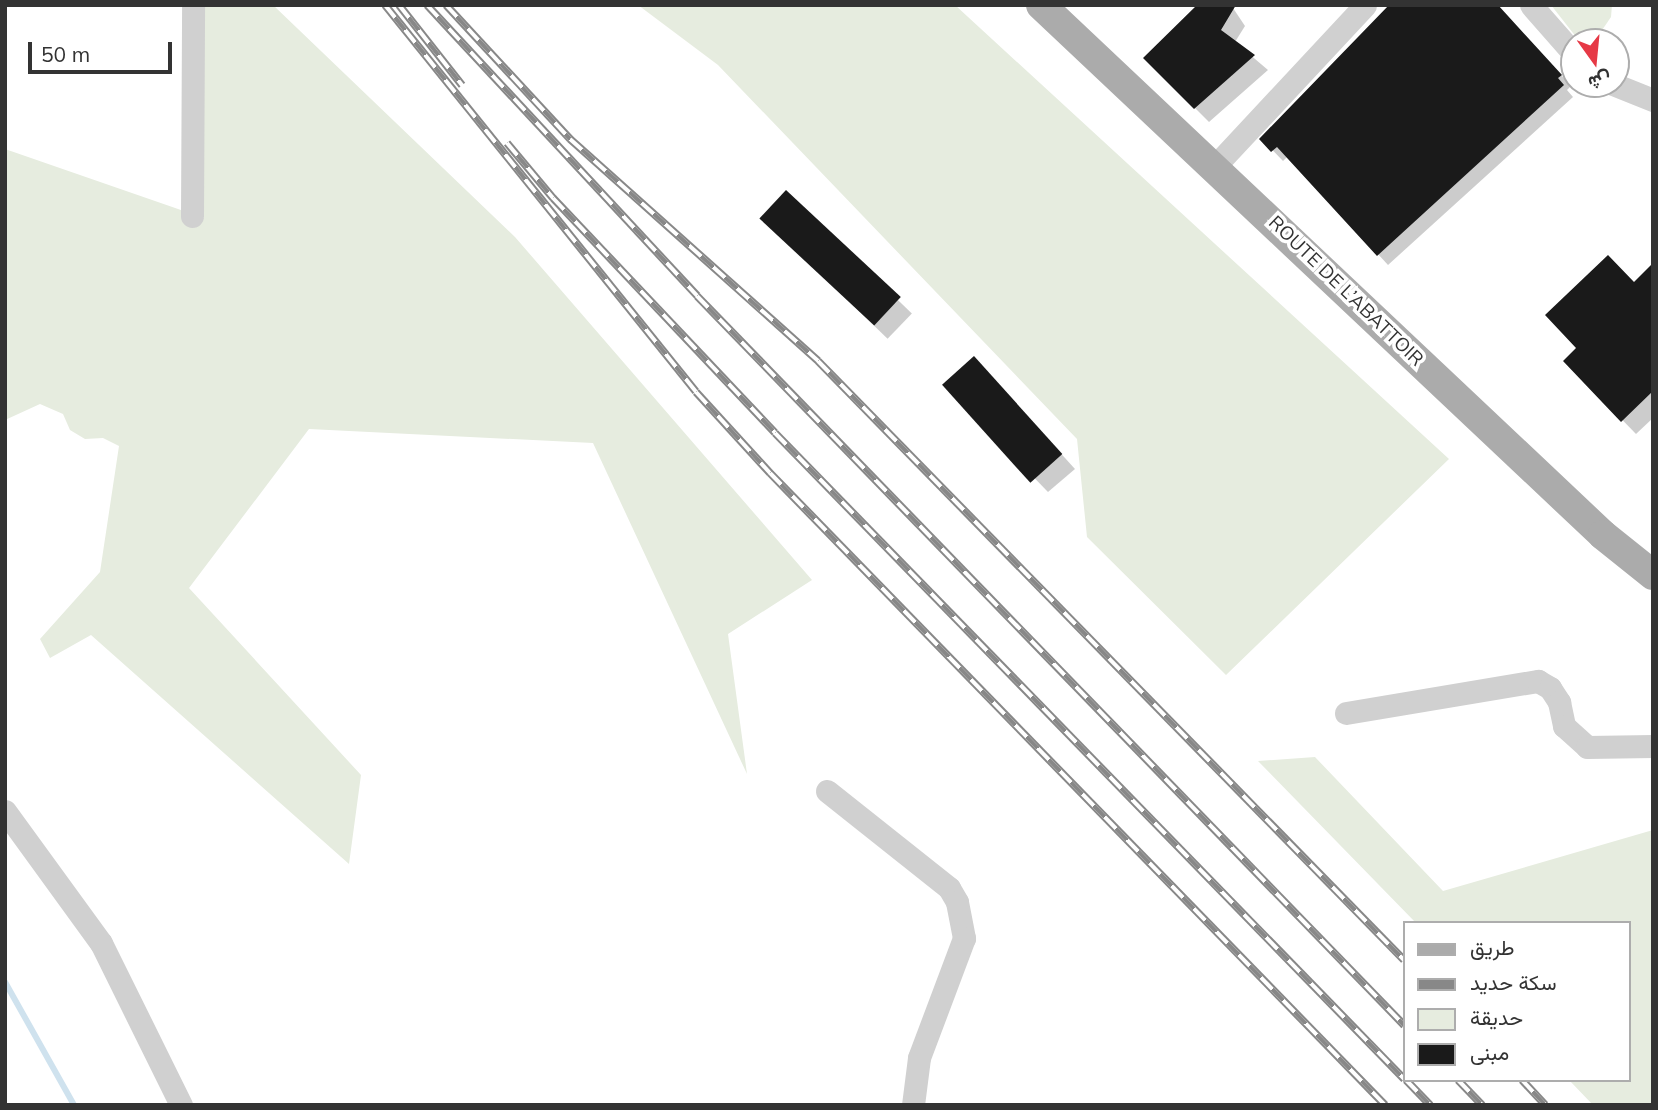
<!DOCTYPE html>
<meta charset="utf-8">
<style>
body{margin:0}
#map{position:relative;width:1658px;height:1110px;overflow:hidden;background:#fff;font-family:Mulish,Vazirmatn,sans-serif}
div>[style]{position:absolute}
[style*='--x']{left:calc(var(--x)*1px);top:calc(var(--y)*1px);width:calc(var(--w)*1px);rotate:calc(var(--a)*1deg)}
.green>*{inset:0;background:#e6ecdf}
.shadow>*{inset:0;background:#0003;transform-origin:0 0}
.stream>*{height:6px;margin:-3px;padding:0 3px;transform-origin:3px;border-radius:3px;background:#cfe2ee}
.building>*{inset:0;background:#1a1a1a;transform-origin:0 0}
.minor>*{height:23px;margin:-11.5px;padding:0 11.5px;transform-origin:11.5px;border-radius:11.5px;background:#d0d0d0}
.major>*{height:30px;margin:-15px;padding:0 15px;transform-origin:15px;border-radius:15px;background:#ababab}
.rail>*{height:8px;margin-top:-4px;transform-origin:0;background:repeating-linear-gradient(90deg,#fff 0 16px,#888 0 32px);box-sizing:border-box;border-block:2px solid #888}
span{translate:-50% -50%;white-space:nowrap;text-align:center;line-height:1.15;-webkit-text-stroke:7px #fff;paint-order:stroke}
.street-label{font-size:19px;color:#333}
.frame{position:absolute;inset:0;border:7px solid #333;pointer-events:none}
.legend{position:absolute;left:1403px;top:921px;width:228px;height:161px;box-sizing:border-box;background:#fff;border:2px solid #adadad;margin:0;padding:9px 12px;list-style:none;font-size:21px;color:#333}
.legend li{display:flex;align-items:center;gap:14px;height:35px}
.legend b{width:35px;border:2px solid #adadad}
.north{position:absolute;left:1560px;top:28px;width:70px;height:70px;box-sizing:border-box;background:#fff;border:2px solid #adadad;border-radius:50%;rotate:165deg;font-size:19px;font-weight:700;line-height:28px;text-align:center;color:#333}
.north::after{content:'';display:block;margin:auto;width:24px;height:32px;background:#e63946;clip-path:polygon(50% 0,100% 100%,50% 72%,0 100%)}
.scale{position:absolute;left:28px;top:42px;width:144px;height:32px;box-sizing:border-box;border:4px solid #333;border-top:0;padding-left:9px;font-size:21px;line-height:24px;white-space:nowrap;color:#333;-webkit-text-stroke:5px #fff;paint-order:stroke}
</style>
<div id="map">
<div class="green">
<i style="clip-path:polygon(201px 5px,273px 5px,515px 237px,812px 580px,728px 634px,747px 774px,593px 443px,309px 429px,189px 588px,361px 775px,349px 864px,91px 635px,50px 658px,40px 639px,100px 572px,119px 446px,103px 438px,85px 439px,70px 430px,63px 414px,40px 404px,5px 420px,5px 149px,204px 218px)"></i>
<i style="clip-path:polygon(638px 5px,955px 5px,1449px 459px,1226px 675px,1087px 537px,1077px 439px,718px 65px)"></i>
<i style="clip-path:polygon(1551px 5px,1612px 5px,1611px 17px,1594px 42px,1580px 42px)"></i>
<i style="clip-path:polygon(1315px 757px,1443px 891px,1653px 830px,1653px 1105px,1593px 1105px,1569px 1080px,1628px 1080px,1628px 923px,1416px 923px,1258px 761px)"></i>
</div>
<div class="shadow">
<i style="clip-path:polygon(1231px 5px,1245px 26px,1235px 42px,1268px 70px,1209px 122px,1145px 58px)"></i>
<i style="clip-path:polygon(1392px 5px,1497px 5px,1571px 86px,1567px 90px,1573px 97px,1388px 265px,1288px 156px,1283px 161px,1262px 139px)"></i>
<i style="left:786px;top:192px;width:175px;height:35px;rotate:44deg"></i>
<i style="clip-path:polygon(1653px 266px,1653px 418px,1636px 434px,1565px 361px)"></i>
<i style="clip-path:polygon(987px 372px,1075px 469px,1048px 492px,946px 387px)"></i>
</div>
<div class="stream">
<i style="--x:5;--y:982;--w:141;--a:60.7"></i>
</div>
<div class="building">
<i style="clip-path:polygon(1197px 5px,1236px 5px,1221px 30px,1255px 55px,1194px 109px,1143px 58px)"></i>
<i style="clip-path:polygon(1389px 5px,1498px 5px,1562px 75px,1558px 78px,1564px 85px,1377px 256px,1277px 147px,1271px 152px,1259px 139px)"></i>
<i style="left:786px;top:190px;width:157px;height:39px;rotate:43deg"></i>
<i style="clip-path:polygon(1608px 255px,1634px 282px,1653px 263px,1653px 391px,1621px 422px,1563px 361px,1576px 348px,1545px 315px)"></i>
<i style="left:974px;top:356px;width:132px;height:43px;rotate:48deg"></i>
</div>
<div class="minor">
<i style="--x:1531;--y:5;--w:65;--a:48.7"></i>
<i style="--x:1613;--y:84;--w:43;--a:21.8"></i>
<i style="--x:1215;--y:166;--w:220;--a:-47"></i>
<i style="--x:192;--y:216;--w:211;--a:-89.7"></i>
<i style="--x:1346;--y:713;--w:195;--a:-9.5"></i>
<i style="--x:1538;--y:681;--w:14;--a:30"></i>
<i style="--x:1550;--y:688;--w:17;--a:57"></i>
<i style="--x:1559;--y:702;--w:25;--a:78"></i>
<i style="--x:1564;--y:726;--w:31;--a:42"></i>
<i style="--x:1587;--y:747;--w:66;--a:-0.9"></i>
<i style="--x:827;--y:791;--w:156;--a:38.5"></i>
<i style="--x:949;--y:888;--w:16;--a:60"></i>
<i style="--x:957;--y:902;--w:37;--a:79"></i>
<i style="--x:964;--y:938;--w:128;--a:110.6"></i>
<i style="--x:919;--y:1058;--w:47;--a:97.3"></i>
<i style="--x:5;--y:811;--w:163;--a:54"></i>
<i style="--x:101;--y:943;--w:181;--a:63.7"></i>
</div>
<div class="major">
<i style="--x:1041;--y:5;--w:772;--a:43.32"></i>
<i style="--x:1603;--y:535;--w:64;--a:38.7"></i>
</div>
<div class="rail">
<i style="--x:385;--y:5;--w:496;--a:51.2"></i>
<i style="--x:696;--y:392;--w:110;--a:47.6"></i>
<i style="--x:770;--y:473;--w:882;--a:45.78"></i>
<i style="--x:399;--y:5;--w:102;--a:51.8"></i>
<i style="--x:427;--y:5;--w:397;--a:47.1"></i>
<i style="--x:697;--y:296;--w:1016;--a:45.88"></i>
<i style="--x:446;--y:5;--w:183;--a:47.2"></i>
<i style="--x:570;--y:139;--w:333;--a:41.8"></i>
<i style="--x:818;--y:361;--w:838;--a:45.63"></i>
<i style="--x:507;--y:143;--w:72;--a:50.1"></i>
<i style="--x:553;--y:198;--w:323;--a:46.6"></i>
<i style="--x:775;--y:433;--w:902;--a:45.76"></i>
<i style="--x:1406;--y:1080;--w:35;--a:46"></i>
<i style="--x:1458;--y:1080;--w:35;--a:46"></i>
<i style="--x:1522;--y:1080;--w:34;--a:47"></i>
</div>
<div class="street-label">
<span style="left:1346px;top:291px;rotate:44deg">ROUTE DE L’ABATTOIR</span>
</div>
<div class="frame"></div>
<ul class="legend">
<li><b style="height:9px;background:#ababab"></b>طريق</li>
<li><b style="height:9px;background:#888"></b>سكة حديد</li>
<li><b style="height:19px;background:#e6ecdf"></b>حديقة</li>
<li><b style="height:19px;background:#1a1a1a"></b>مبنى</li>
</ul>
<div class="north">ش</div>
<div class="scale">50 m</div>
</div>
